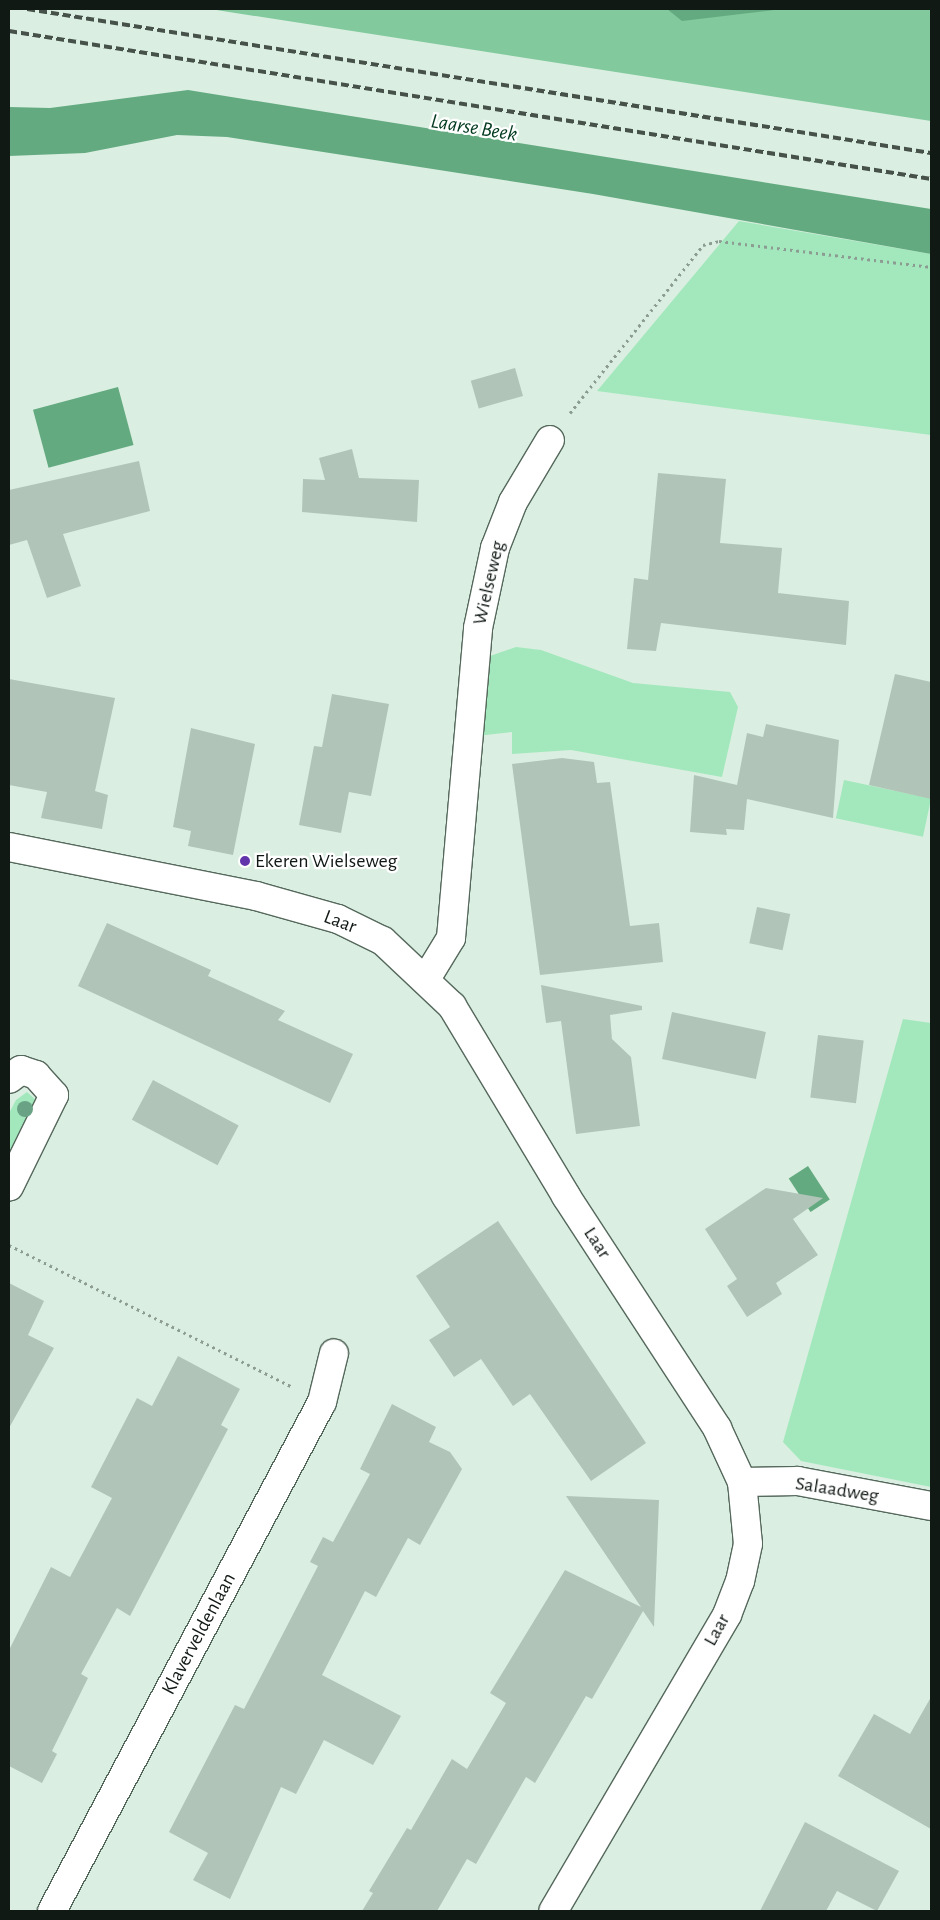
<!DOCTYPE html>
<style>
body{margin:0}
#map{position:relative;width:940px;height:1920px;overflow:hidden;background:#daefe1;font-family:"Alegreya Sans",sans-serif}
div>[style]{position:absolute}
[style*='--x']{left:calc(var(--x)*1px);top:calc(var(--y)*1px);width:calc(var(--w)*1px);rotate:calc(var(--a)*1deg)}
.green>*{inset:0;background:#a3e8bc;transform-origin:0 0}
.forest>*{inset:0;background:#82c99d}
.water>*{inset:0;background:#64aa80;transform-origin:0 0}
.building>*{inset:0;background:#b0c5b7;transform-origin:0 0}
.path>*{height:3px;margin-top:-1.5px;transform-origin:0;background:repeating-linear-gradient(90deg,#8c9c92 0 2.5px,transparent 0 6.5px)}
.roads{filter:drop-shadow(1px 0 #55685c) drop-shadow(-1px 0 #55685c) drop-shadow(0 1px #55685c) drop-shadow(0 -1px #55685c)}
.minor>*{height:28px;margin:-14px;padding:0 14px;transform-origin:14px;border-radius:14px;background:#fff}
.rail>*{height:4px;margin-top:-2px;transform-origin:0;background:repeating-linear-gradient(90deg,#46514a 0 8px,transparent 0 12px)}
.trees>*{width:16px;height:16px;margin:-8px;border-radius:50%;background:#6aa285}
.dots>*{width:14px;height:14px;translate:-50% -50%;box-sizing:border-box;border:2px solid #fff;border-radius:50%}
span{translate:-50% -50%;white-space:nowrap;text-align:center;line-height:1.15;-webkit-text-stroke:4.5px #fff;paint-order:stroke}
.street-label{font-size:20px;color:#111914}
.poi-label{font-size:20px;color:#111914}
.left{translate:0 -50%;text-align:left}
.water-label{font-size:21px;color:#00391d;font-style:italic}
.frame{position:absolute;inset:0;border:10px solid #111914;pointer-events:none}
</style>
<div id="map">
<div class="green">
<i style="clip-path:polygon(739px 221px,931px 254px,931px 435px,597px 391px)"></i>
<i style="clip-path:polygon(516px 647px,541px 650px,633px 683px,730px 692px,738px 707px,722px 777px,571px 750px,512px 754px,512px 732px,477px 736px,482px 669px,490px 656px)"></i>
<i style="left:844px;top:780px;width:89px;height:39px;rotate:12deg"></i>
<i style="clip-path:polygon(903px 1019px,931px 1023px,931px 1487px,801px 1461px,783px 1442px)"></i>
<i style="clip-path:polygon(27px 1092px,37px 1101px,9px 1162px,9px 1113px,16px 1100px)"></i>
</div>
<div class="forest">
<i style="clip-path:polygon(210px 9px,931px 9px,931px 121px)"></i>
</div>
<div class="water">
<i style="clip-path:polygon(667px 9px,782px 9px,682px 21px)"></i>
<i style="clip-path:polygon(188px 90px,931px 209px,931px 254px,593px 194px,227px 137px,177px 135px,85px 153px,9px 156px,9px 107px,50px 108px)"></i>
<i style="left:118px;top:387px;width:60px;height:88px;rotate:75deg"></i>
<i style="left:808px;top:1166px;width:40px;height:23px;rotate:57deg"></i>
</div>
<div class="building">
<i style="left:515px;top:368px;width:29px;height:46px;rotate:74deg"></i>
<i style="clip-path:polygon(352px 449px,359px 478px,419px 480px,417px 522px,302px 512px,303px 479px,325px 480px,319px 458px)"></i>
<i style="clip-path:polygon(139px 461px,150px 511px,63px 534px,81px 586px,47px 598px,27px 540px,9px 545px,9px 490px)"></i>
<i style="clip-path:polygon(658px 473px,726px 479px,720px 543px,782px 548px,778px 593px,849px 601px,846px 645px,661px 623px,656px 651px,627px 649px,634px 578px,648px 580px)"></i>
<i style="clip-path:polygon(895px 674px,931px 682px,931px 799px,869px 785px)"></i>
<i style="clip-path:polygon(9px 679px,115px 698px,95px 791px,108px 795px,102px 829px,41px 818px,47px 792px,9px 785px)"></i>
<i style="clip-path:polygon(332px 694px,389px 704px,371px 796px,349px 792px,341px 833px,299px 825px,314px 746px,322px 747px)"></i>
<i style="clip-path:polygon(766px 724px,839px 740px,833px 818px,747px 799px,744px 830px,726px 829px,727px 835px,690px 832px,694px 775px,737px 785px,747px 733px,763px 737px)"></i>
<i style="clip-path:polygon(191px 728px,255px 744px,233px 855px,188px 846px,191px 831px,173px 827px)"></i>
<i style="clip-path:polygon(562px 758px,594px 762px,597px 783px,610px 782px,630px 926px,659px 923px,663px 962px,540px 975px,512px 764px)"></i>
<i style="left:757px;top:907px;width:34px;height:37px;rotate:12deg"></i>
<i style="clip-path:polygon(107px 923px,211px 970px,208px 976px,285px 1011px,278px 1020px,353px 1054px,330px 1103px,78px 986px)"></i>
<i style="clip-path:polygon(541px 985px,642px 1006px,642px 1010px,610px 1015px,612px 1039px,631px 1057px,640px 1126px,576px 1134px,561px 1021px,546px 1023px)"></i>
<i style="left:672px;top:1012px;width:96px;height:48px;rotate:12deg"></i>
<i style="left:818px;top:1035px;width:46px;height:63px;rotate:7deg"></i>
<i style="left:153px;top:1080px;width:97px;height:45px;rotate:28deg"></i>
<i style="clip-path:polygon(766px 1188px,823px 1198px,793px 1219px,818px 1255px,776px 1283px,782px 1294px,747px 1317px,727px 1286px,737px 1279px,705px 1229px)"></i>
<i style="clip-path:polygon(498px 1221px,646px 1443px,591px 1481px,530px 1394px,513px 1406px,481px 1359px,454px 1377px,429px 1340px,450px 1327px,416px 1276px)"></i>
<i style="clip-path:polygon(9px 1283px,44px 1301px,28px 1335px,54px 1348px,9px 1428px)"></i>
<i style="clip-path:polygon(178px 1356px,240px 1389px,221px 1425px,228px 1429px,130px 1616px,117px 1608px,81px 1674px,88px 1678px,52px 1751px,57px 1754px,42px 1783px,9px 1766px,9px 1650px,51px 1567px,70px 1577px,112px 1498px,91px 1487px,137px 1398px,152px 1406px)"></i>
<i style="clip-path:polygon(392px 1404px,436px 1427px,429px 1442px,450px 1452px,462px 1469px,420px 1545px,408px 1538px,376px 1597px,365px 1591px,322px 1675px,401px 1716px,373px 1765px,324px 1740px,296px 1794px,281px 1787px,230px 1899px,193px 1880px,208px 1853px,169px 1832px,235px 1705px,244px 1709px,318px 1566px,310px 1562px,323px 1537px,333px 1542px,370px 1474px,360px 1469px)"></i>
<i style="clip-path:polygon(566px 1496px,659px 1500px,654px 1627px,643px 1611px,592px 1699px,586px 1696px,535px 1783px,526px 1777px,476px 1864px,467px 1859px,437px 1911px,362px 1911px,373px 1893px,369px 1891px,407px 1828px,411px 1830px,452px 1759px,467px 1769px,506px 1703px,490px 1693px,565px 1570px,641px 1607px)"></i>
<i style="clip-path:polygon(931px 1697px,931px 1829px,838px 1776px,874px 1714px,910px 1734px)"></i>
<i style="clip-path:polygon(805px 1822px,899px 1871px,877px 1911px,837px 1891px,826px 1911px,760px 1911px)"></i>
</div>
<div class="path">
<i style="--x:570;--y:413;--w:214;--a:-51.6"></i>
<i style="--x:703;--y:245;--w:16;--a:-14"></i>
<i style="--x:719;--y:241;--w:214;--a:7"></i>
<i style="--x:9;--y:1245;--w:318;--a:26.6"></i>
</div>
<div class="roads">
<div class="minor">
<i style="--x:9;--y:847;--w:252;--a:11.2"></i>
<i style="--x:256;--y:896;--w:85;--a:15.7"></i>
<i style="--x:338;--y:919;--w:50;--a:26.1"></i>
<i style="--x:383;--y:941;--w:95;--a:43.3"></i>
<i style="--x:452;--y:1006;--w:222;--a:59"></i>
<i style="--x:566;--y:1196;--w:277;--a:56.9"></i>
<i style="--x:717;--y:1428;--w:60;--a:65.2"></i>
<i style="--x:742;--y:1482;--w:62;--a:84.5"></i>
<i style="--x:748;--y:1544;--w:38;--a:102"></i>
<i style="--x:740;--y:1581;--w:36;--a:111"></i>
<i style="--x:727;--y:1615;--w:343;--a:120.4"></i>
<i style="--x:426;--y:979;--w:48;--a:-58.6"></i>
<i style="--x:451;--y:938;--w:311;--a:-85"></i>
<i style="--x:478;--y:628;--w:82;--a:-78"></i>
<i style="--x:495;--y:548;--w:49;--a:-68.6"></i>
<i style="--x:513;--y:502;--w:72;--a:-59.2"></i>
<i style="--x:9;--y:1079;--w:15;--a:-37"></i>
<i style="--x:21;--y:1070;--w:16;--a:18"></i>
<i style="--x:36;--y:1075;--w:27;--a:48"></i>
<i style="--x:54;--y:1095;--w:102;--a:116.1"></i>
<i style="--x:742;--y:1482;--w:56;--a:-1"></i>
<i style="--x:798;--y:1481;--w:135;--a:10.6"></i>
<i style="--x:52;--y:1911;--w:576;--a:-62.06"></i>
<i style="--x:322;--y:1402;--w:50;--a:-76.2"></i>
</div>
</div>
<div class="rail">
<i style="--x:27;--y:9;--w:915;--a:9.05"></i>
<i style="--x:9;--y:31;--w:934;--a:9.12"></i>
</div>
<div class="trees">
<i style="left:25px;top:1109px"></i>
</div>
<div class="dots">
<i style="left:245px;top:861px;background:#6134ac"></i>
</div>
<div class="street-label">
<span style="left:489px;top:583px;rotate:-77deg">Wielseweg</span>
<span style="left:340px;top:922px;rotate:21deg">Laar</span>
<span style="left:597px;top:1243px;rotate:57deg">Laar</span>
<span style="left:837px;top:1490px;rotate:9deg">Salaadweg</span>
<span style="left:717px;top:1630px;rotate:-61deg">Laar</span>
<span style="left:199px;top:1634px;rotate:-62deg">Klaverveldenlaan</span>
</div>
<div class="poi-label">
<span class="left" style="left:255px;top:861px">Ekeren Wielseweg</span>
</div>
<div class="water-label">
<span style="left:474px;top:128px;rotate:9deg">Laarse Beek</span>
</div>
<div class="frame"></div>
</div>
